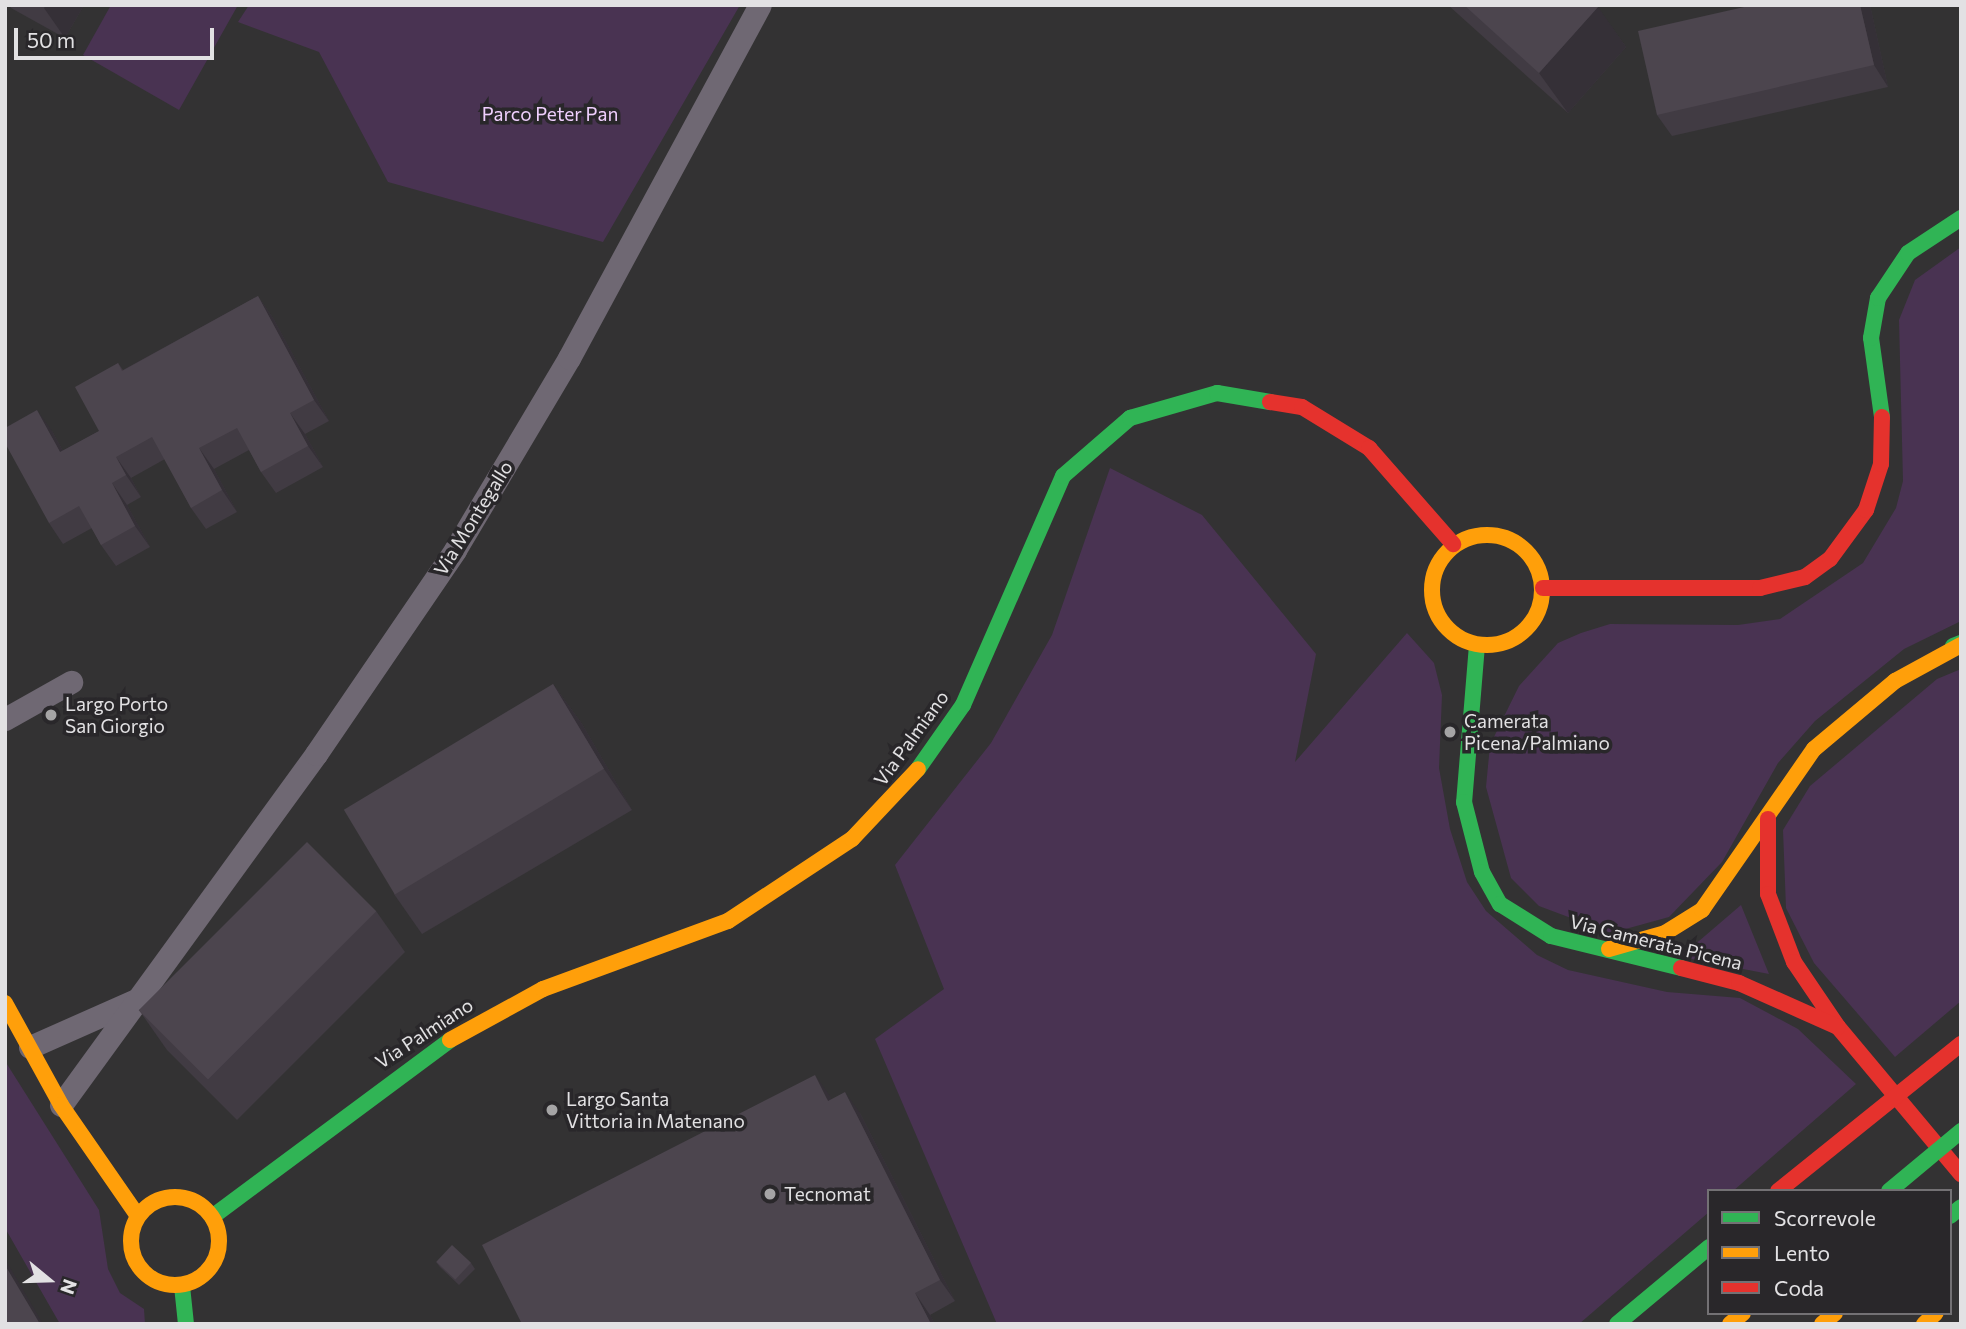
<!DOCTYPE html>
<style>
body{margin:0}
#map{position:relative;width:1966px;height:1329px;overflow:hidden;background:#333233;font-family:Commissioner,sans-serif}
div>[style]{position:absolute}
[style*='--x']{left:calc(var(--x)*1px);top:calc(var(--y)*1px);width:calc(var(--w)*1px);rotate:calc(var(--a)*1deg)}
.green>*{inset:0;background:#493352}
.street>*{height:23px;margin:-11.5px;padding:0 11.5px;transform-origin:11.5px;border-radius:11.5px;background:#6f6873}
.fast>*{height:16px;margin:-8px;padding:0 8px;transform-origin:8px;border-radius:8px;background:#30b455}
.slow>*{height:16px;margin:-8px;padding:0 8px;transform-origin:8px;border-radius:8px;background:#ff9f0a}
.slow>.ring{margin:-8px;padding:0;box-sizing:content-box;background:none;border:16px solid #ff9f0a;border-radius:50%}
.jam>*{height:16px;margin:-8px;padding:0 8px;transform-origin:8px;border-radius:8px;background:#e5322d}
.fast-bridge>*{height:16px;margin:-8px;padding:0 8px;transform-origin:8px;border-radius:8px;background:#30b455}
.jam-bridge>*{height:16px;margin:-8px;padding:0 8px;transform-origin:8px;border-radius:8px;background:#e5322d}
.wall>*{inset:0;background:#413b43}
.shaded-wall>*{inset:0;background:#353037}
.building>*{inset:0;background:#4c454e;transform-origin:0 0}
.dots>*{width:19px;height:19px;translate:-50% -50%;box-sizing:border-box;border:4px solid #29272a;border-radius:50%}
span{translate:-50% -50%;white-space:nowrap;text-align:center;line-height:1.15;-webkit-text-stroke:7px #29272a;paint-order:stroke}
.park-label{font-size:19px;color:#efcffd}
.street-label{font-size:19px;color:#e2e1e3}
.poi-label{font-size:19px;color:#e2e1e3}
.left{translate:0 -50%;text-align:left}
.frame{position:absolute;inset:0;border:7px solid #e2e1e3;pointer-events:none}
.legend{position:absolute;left:1707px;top:1189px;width:245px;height:126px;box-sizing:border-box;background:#29272a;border:2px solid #737174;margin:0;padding:9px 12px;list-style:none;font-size:21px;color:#e2e1e3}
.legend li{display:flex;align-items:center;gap:14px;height:35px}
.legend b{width:35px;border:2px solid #737174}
.north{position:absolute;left:14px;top:1245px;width:70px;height:70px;-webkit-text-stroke:5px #29272a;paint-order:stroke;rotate:109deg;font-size:19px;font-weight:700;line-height:28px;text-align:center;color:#e2e1e3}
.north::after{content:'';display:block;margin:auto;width:24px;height:32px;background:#e2e1e3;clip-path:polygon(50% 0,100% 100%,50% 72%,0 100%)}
.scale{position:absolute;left:14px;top:28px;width:200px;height:32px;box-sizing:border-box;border:4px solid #e2e1e3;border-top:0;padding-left:9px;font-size:21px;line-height:24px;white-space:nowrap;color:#e2e1e3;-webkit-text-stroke:5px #29272a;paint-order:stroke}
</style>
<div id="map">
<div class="green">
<i style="clip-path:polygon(111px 5px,238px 5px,179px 110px,83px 55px)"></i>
<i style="clip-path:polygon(249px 5px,740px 5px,603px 242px,388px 182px,319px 52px,238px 22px)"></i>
<i style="clip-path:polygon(1961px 247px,1961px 621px,1904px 649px,1815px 721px,1778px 763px,1722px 862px,1669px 917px,1611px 933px,1539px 906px,1511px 878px,1486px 787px,1490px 745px,1519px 686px,1558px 643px,1581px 633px,1610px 624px,1738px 625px,1780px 619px,1863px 563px,1896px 508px,1903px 481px,1899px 320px,1915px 280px)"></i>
<i style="clip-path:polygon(1110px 468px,1202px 515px,1316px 654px,1295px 762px,1407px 633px,1434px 663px,1442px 695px,1439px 768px,1450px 829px,1467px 882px,1486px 911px,1537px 955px,1568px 970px,1667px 992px,1740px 998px,1798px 1029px,1856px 1084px,1733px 1191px,1709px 1191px,1709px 1212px,1579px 1324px,997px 1324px,875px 1039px,944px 989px,895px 865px,991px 743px,1052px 635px)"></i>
<i style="clip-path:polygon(1961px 669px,1961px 1001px,1895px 1057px,1814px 963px,1786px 908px,1783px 830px,1810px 786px,1937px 679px)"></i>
<i style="clip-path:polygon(1741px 905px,1769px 974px,1676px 956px,1699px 941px)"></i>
<i style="clip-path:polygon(5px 1061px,99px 1210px,108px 1269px,120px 1293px,144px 1309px,145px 1324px,60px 1324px,5px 1228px)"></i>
</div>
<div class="street">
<i style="--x:5;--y:719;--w:76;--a:-29.3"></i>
<i style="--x:30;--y:1047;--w:116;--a:-23.9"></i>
<i style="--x:61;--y:1105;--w:434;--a:-54"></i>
<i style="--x:316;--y:754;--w:247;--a:-55.7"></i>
<i style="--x:455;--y:550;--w:223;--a:-59.3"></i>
<i style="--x:569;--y:358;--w:401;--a:-61.6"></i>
</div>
<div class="fast">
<i style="--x:1882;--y:417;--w:80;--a:-97.9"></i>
<i style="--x:1871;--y:338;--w:41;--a:-80.1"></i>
<i style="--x:1878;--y:298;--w:54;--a:-56.3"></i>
<i style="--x:1908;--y:253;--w:64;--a:-33.4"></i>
<i style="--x:1477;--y:645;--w:158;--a:94.7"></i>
<i style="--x:1464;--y:802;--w:72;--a:75.6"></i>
<i style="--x:1482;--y:872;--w:37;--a:61"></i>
<i style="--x:1500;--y:904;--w:60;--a:32.1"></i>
<i style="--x:1551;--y:936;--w:134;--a:13.8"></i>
<i style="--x:1953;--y:646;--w:9;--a:-21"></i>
<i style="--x:918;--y:769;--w:78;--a:-54.9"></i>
<i style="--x:963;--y:705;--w:250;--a:-66.4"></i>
<i style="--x:1063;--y:476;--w:89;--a:-40.9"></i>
<i style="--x:1130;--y:418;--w:91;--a:-16"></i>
<i style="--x:1217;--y:393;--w:54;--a:9.6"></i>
<i style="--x:1950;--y:1216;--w:14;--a:-39"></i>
<i style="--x:212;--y:1217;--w:297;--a:-36.6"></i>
<i style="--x:182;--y:1286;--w:38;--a:84"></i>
<i style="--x:1617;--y:1324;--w:120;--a:-39.9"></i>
</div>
<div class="slow">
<i class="ring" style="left:1432px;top:535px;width:94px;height:94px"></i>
<i style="--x:1609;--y:949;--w:58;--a:-15.9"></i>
<i style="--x:1665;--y:933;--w:44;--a:-31.9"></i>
<i style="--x:1702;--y:910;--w:196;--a:-55.2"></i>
<i style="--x:1814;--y:749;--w:106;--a:-40"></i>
<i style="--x:1895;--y:681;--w:75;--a:-28.6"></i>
<i style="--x:5;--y:1003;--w:116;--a:61.2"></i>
<i style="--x:61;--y:1105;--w:135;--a:55.3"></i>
<i style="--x:450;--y:1040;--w:106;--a:-28.7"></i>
<i style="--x:543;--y:989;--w:197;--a:-20.2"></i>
<i style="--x:728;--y:921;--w:149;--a:-33.5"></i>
<i style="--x:852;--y:839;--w:96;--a:-46.7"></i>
<i class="ring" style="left:131px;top:1197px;width:72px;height:72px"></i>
<i style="--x:1730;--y:1324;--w:17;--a:-40"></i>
<i style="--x:1822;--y:1324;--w:17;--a:-40"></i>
<i style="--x:1924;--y:1324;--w:16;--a:-43"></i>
</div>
<div class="jam">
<i style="--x:1270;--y:402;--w:32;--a:9"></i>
<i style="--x:1302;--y:407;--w:79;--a:31.5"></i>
<i style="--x:1369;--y:448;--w:128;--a:48.8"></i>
<i style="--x:1543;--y:588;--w:217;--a:0"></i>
<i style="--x:1760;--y:588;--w:46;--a:-13.7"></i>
<i style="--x:1805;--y:577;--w:31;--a:-36"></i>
<i style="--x:1830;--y:559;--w:61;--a:-53.7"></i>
<i style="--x:1866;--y:510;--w:48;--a:-71.9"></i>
<i style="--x:1881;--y:464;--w:47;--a:-88.8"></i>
<i style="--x:1768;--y:819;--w:75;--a:90"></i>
<i style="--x:1768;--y:894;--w:73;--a:69.1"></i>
<i style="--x:1794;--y:962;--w:78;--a:55.9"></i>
<i style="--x:1838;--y:1027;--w:192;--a:50.1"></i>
<i style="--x:1681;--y:968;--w:60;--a:14.5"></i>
<i style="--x:1739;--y:983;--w:108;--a:24"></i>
</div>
<div class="fast-bridge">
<i style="--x:1889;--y:1191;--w:94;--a:-39.8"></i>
</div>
<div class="jam-bridge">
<i style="--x:1778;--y:1191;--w:235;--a:-38.8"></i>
</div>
<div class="wall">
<i style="clip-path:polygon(10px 5px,84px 5px,65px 38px,11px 8px)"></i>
<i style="clip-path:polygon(1448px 5px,1596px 5px,1626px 47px,1568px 113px)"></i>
<i style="clip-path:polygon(1753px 5px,1870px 5px,1888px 87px,1672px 136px,1657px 115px)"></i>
<i style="clip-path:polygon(258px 296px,273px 318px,329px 421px,305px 434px,323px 467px,276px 493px,261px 472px,249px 450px,214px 469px,237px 512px,206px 529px,191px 508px,165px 459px,131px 478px,141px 497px,127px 505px,150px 547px,116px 566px,101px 545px,92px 528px,63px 544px,49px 523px,52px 431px,63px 451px,99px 431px,118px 363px,123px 370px)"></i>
<i style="clip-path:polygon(553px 684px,582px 724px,632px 810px,422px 934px,394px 894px)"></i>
<i style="clip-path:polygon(376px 911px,405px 952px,237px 1120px,167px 1050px,139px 1010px)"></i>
<i style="clip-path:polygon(830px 1096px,831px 1099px,860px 1113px,955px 1301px,930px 1315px,935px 1324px,522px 1324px)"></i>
<i style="clip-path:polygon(436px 1262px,471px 1263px,475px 1269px,459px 1285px,440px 1267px)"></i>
</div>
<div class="shaded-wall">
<i style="clip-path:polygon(46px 5px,84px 5px,65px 38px,44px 8px)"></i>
<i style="clip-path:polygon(1860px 5px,1870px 5px,1888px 87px,1874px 65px)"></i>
<i style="clip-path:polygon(1598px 7px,1626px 47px,1568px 113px,1539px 73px)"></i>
<i style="clip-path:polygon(258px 296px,273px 318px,329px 421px,314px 400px)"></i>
<i style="clip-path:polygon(37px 410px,52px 431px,75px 473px,60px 452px)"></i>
<i style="clip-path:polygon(290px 413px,305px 434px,323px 467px,308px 446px)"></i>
<i style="clip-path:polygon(199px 448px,214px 469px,237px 512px,222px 490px)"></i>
<i style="clip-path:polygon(116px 457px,131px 478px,141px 497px,126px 475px)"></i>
<i style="clip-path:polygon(112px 483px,127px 505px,150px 547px,135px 526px)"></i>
<i style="clip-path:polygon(553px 684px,582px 724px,632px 810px,604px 769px)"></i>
<i style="clip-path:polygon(815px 1075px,830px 1096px,843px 1122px,828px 1101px)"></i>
<i style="clip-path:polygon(845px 1092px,860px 1113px,955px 1301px,940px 1280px)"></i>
<i style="clip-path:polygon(5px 1259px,43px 1324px,40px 1324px,5px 1265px)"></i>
<i style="clip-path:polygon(915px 1293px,930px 1315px,935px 1324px,931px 1324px)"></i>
</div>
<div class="building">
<i style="clip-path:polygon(1464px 5px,1596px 5px,1598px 7px,1539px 73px)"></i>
<i style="clip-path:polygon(1753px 5px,1860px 5px,1874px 65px,1657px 115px,1638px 31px)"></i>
<i style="clip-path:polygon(258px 296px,314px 400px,290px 413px,308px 446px,261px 472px,237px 428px,199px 448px,222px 490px,191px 508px,152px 437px,116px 457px,126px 475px,112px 483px,135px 526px,101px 545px,79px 506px,49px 523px,5px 443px,5px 428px,37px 410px,60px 452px,99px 431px,75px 387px,118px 363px,122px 371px)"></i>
<i style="left:553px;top:684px;width:99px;height:244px;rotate:59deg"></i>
<i style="left:307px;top:842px;width:98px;height:238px;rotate:45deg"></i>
<i style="clip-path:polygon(815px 1075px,828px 1101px,845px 1092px,940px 1280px,915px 1293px,931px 1324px,522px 1324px,482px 1245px)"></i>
<i style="left:452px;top:1245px;width:26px;height:23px;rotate:43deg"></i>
<i style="clip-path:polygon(5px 1265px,40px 1324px,5px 1324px)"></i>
</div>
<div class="dots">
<i style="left:51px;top:715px;background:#a5a4a5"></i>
<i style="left:1450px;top:732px;background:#a5a4a5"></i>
<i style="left:552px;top:1110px;background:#a5a4a5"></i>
<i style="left:770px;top:1194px;background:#a5a4a5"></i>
</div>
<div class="park-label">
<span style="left:550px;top:114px">Parco Peter Pan</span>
</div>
<div class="street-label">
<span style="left:473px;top:518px;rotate:-58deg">Via Montegallo</span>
<span style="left:911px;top:738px;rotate:-54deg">Via Palmiano</span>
<span style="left:1656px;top:942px;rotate:14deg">Via Camerata Picena</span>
<span style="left:424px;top:1033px;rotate:-33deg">Via Palmiano</span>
</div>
<div class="poi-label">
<span class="left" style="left:65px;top:715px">Largo Porto<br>San Giorgio</span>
<span class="left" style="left:1464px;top:732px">Camerata<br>Picena/Palmiano</span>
<span class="left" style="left:566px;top:1110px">Largo Santa<br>Vittoria in Matenano</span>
<span class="left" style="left:784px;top:1194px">Tecnomat</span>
</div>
<div class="frame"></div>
<ul class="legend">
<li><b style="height:9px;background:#30b455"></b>Scorrevole</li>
<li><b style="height:9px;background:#ff9f0a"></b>Lento</li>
<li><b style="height:9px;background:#e5322d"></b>Coda</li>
</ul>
<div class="north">N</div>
<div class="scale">50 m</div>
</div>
